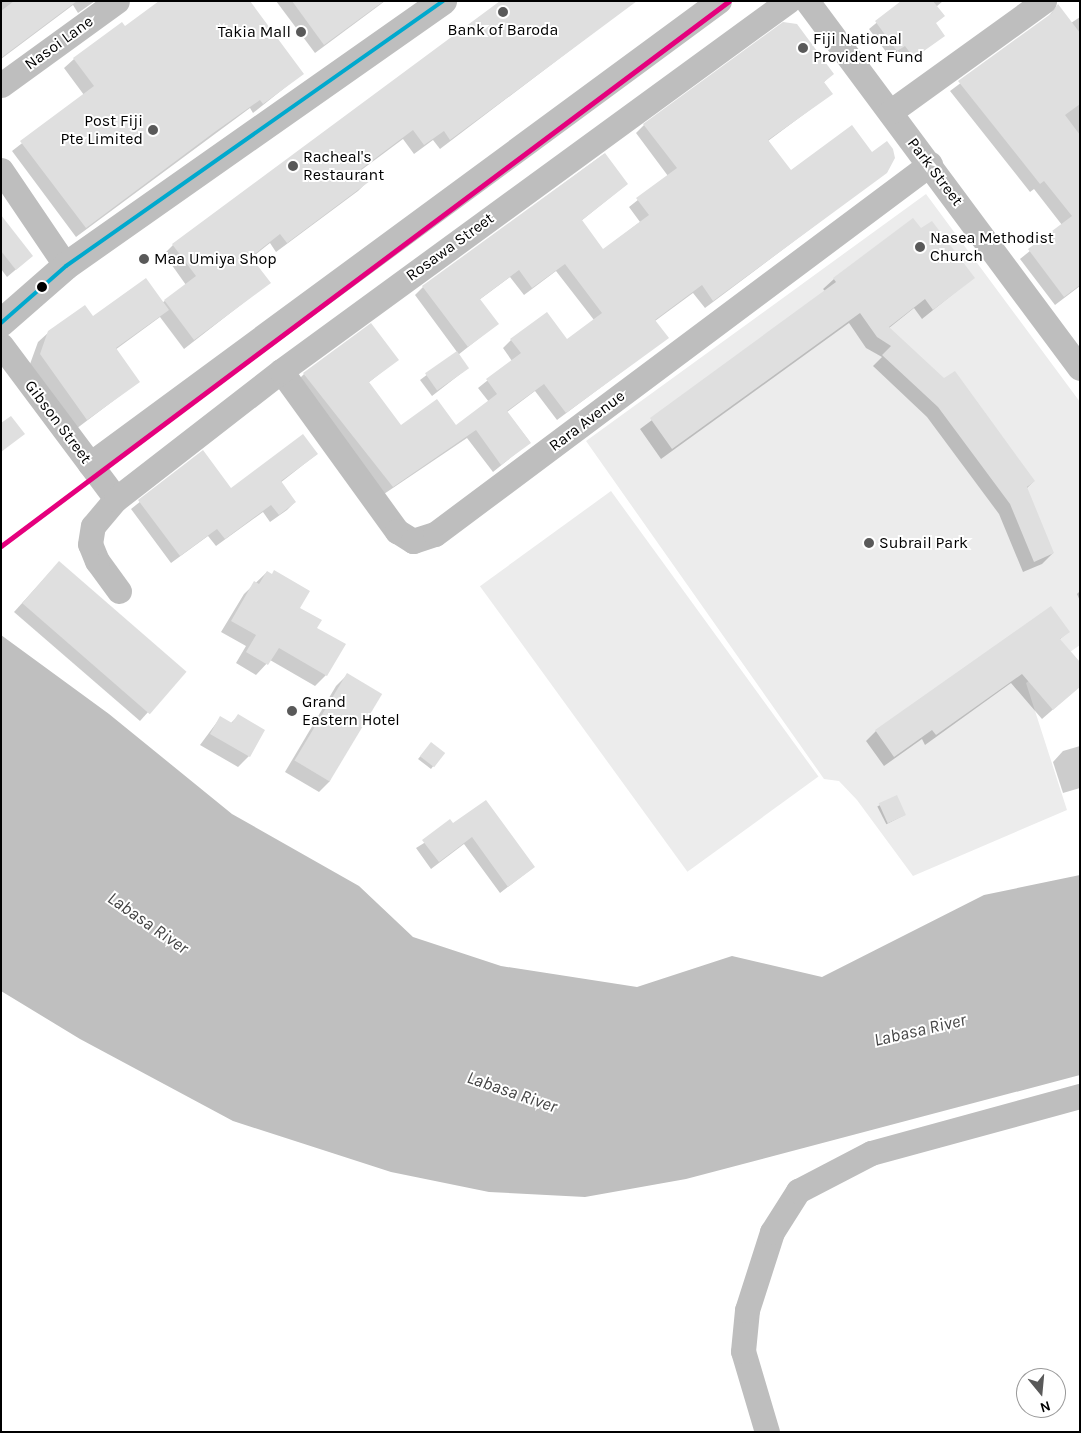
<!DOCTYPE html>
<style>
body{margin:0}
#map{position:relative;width:1081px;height:1433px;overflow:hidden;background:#fff;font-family:Karla,sans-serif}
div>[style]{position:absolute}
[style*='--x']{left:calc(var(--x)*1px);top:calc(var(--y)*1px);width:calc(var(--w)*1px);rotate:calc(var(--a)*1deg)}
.green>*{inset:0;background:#ececec;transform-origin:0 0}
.water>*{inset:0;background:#bfbfbf}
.shadow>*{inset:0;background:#0003;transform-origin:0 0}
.building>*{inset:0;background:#dfdfdf;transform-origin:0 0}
.minor>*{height:25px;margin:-12.5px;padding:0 12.5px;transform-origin:12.5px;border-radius:12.5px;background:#bebebe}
.major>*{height:28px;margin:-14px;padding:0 14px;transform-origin:14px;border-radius:14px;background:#bebebe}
.bus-1>*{height:4px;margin:-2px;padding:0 2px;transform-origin:2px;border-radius:2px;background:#00a9ce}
.rail-1>*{height:5px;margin:-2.5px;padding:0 2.5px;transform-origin:2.5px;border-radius:2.5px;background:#e5007d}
.dots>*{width:14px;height:14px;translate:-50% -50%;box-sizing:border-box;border:2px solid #fff;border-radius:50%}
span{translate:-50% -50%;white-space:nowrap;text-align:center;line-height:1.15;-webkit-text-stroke:4px #fff;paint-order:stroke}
.poi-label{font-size:16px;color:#000}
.right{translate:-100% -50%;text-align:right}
.left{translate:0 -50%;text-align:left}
.street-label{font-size:16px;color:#000}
.water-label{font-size:18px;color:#444;font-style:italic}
.frame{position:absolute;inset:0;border:2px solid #000;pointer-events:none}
.north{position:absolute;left:1016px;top:1368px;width:50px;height:50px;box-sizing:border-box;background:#fff;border:1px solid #999;border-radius:50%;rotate:163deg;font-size:14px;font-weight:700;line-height:20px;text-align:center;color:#000}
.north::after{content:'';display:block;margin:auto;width:18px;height:22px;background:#595959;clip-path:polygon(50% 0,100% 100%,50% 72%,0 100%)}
</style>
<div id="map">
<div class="green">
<i style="clip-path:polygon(926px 194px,1080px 402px,1080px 645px,1026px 683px,1067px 810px,913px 876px,857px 800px,839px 781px,824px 779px,586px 441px)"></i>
<i style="left:611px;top:491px;width:353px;height:162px;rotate:54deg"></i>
</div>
<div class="water">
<i style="clip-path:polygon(1px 635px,109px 714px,232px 814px,359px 886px,413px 937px,501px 966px,637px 987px,732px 956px,822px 977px,984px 895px,1080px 875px,1080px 1075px,686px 1179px,585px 1197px,489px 1192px,391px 1172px,233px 1121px,80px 1039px,1px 991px)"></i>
</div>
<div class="shadow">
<i style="clip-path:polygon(1px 1px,95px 1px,78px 13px,73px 5px,1px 59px)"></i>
<i style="clip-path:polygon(276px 1px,385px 1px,315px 53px)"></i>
<i style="clip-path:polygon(903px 1px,943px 1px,936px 7px,935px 24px,943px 35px,907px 64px,898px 51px,890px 57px,869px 29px)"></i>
<i style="clip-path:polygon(631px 4px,440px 149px,433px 140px,414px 154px,403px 139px,360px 171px,368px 181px,358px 191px,276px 252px,270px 243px,251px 258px,269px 283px,184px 349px,160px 317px,115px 350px,138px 382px,76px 429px,30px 364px,38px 342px,49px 332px,93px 318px,162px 303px,186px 285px,164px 254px,173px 245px)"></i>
<i style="clip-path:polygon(1058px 5px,1071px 23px,1080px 17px,1080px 286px,1055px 305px,1020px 259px,1062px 225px,1034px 189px,1030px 192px,950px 91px,1046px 19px)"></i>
<i style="clip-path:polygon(125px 28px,302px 74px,253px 113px,250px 108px,76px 237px,12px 151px,84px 95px,64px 68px,74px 59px)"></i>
<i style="clip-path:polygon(832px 74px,823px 83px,831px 94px,768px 141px,790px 171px,886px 172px,705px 308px,693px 293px,655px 321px,667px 338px,557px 420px,535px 391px,507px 412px,530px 442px,493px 472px,467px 438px,384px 494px,296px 382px,304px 374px,397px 360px,368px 383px,401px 427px,456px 426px,489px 402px,478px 388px,512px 361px,503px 348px,511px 340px,567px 340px,594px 320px,556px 271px,524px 295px,510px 277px,479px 300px,497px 324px,458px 355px,468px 368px,432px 396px,420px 380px,457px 352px,415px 295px,423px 287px,604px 154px,627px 184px,581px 221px,603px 250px,640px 222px,629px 207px,668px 176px,636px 133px,644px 125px)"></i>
<i style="clip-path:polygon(1px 217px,32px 256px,7px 277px,1px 269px)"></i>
<i style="clip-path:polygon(920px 230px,973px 278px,922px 319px,914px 308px,889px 328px,944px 380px,1034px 481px,1026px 489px,1053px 553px,1042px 564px,1023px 572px,999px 514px,927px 417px,873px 366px,882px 357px,866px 348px,849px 323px,661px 459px,640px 429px,825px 291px,823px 289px,834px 279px)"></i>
<i style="clip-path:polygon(202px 452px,231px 490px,317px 454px,280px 483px,295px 502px,287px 510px,270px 522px,263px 512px,216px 546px,208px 536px,171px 563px,131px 509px)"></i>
<i style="clip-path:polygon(51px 571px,184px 672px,140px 721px,14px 612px)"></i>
<i style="clip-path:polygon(267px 572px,316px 628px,326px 675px,315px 686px,270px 660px,256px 675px,236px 663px,246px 646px,221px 632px,244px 594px)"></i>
<i style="clip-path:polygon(1080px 591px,1080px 601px,1077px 594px)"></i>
<i style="clip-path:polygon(1068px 632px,1059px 640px,1080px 686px,1042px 719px,1011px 683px,925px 745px,922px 739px,884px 766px,866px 741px,876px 731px)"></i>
<i style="clip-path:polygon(347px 675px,330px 781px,319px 792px,285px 772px,336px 686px)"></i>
<i style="clip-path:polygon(238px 716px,249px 756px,238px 767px,200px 745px,220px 718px,230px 724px)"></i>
<i style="clip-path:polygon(429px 746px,443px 753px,431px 769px,418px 759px)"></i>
<i style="clip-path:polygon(1080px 746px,1080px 788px,1063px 793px,1053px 762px,1063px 751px)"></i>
<i style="left:896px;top:797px;width:20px;height:21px;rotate:63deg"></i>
<i style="clip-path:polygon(453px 825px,534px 867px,500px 893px,464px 844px,431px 869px,416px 848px)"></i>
</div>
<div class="building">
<i style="clip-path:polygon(14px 1px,77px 1px,1px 58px,1px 11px)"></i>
<i style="clip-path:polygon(159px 1px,250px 1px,304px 74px,263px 104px,260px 100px,216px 131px,86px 228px,20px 141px,94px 86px,73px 58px,122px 22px,125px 26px)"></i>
<i style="clip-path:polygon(292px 1px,384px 1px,324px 45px)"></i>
<i style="clip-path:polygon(500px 1px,637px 1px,450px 140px,444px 131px,424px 145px,413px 130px,361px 169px,370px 181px,287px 243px,280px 234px,251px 257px,271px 283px,194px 340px,164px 300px,196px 276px,172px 244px)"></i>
<i style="clip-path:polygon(901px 1px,933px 1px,945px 16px,936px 23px,945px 36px,914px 58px,905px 46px,897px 51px,875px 21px)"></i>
<i style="clip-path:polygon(1058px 4px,1080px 33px,1080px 104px,1065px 115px,1080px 135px,1080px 285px,1064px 297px,1028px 249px,1072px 216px,1044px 181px,1040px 184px,958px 81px,1052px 13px)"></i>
<i style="clip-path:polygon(783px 22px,797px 24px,834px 74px,824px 82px,833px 94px,768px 140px,791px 170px,852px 125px,872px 152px,887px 141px,893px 149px,895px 158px,887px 173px,713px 301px,702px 285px,655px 320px,669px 338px,566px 413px,544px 384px,507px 411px,531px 443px,501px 465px,476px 430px,393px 487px,303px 373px,371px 323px,399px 360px,369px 382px,401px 425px,437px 399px,456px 425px,497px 394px,486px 379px,521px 353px,510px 339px,547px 312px,567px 339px,602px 313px,565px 264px,532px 288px,519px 270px,480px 299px,499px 324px,468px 347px,422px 286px,605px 153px,628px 184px,582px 220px,603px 249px,649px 215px,636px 198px,677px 168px,643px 124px)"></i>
<i style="clip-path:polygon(1px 215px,33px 256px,16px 270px,1px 251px)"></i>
<i style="clip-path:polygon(913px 218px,921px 228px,932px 221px,975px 278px,933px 310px,925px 299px,889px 327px,944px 378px,955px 371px,1035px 481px,1027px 487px,1054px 553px,1034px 562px,1010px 504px,938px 407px,882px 355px,891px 346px,877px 337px,860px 313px,672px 449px,650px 418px,836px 282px,833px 278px)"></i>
<i style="clip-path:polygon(146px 278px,169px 310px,116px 348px,140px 382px,87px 420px,40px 354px,48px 331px,85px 305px,93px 316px)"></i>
<i style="left:457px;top:351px;width:21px;height:39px;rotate:55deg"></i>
<i style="clip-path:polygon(11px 416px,25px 434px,1px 452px,1px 423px)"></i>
<i style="clip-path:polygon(303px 434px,318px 454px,281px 481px,296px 502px,279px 515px,271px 505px,225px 539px,217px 529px,180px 556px,138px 500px,203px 450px,231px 488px)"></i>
<i style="left:59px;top:561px;width:169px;height:56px;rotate:41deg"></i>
<i style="clip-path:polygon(274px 570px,310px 591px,300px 608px,322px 620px,317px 628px,346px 644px,327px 676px,279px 648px,268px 665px,246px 652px,256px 635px,231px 621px,254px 581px,259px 584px,267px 571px,272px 574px)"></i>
<i style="clip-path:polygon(1051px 606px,1070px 632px,1060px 639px,1080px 662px,1080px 687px,1053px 710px,1022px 674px,936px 735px,932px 730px,894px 757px,875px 730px)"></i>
<i style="left:347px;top:673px;width:41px;height:102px;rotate:31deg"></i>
<i style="clip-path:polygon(238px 714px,265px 730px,250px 757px,210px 734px,220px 716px,232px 723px)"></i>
<i style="left:431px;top:742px;width:18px;height:18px;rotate:38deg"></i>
<i style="left:897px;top:795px;width:22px;height:20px;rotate:66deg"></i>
<i style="clip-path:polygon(486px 800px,535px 867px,508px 887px,472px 837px,439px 862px,422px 840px,450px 819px,453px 823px)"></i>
</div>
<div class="minor">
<i style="--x:807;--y:1;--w:457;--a:53.4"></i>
<i style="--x:1;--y:85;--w:143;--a:-35.9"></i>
<i style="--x:890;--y:112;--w:190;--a:-35.8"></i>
<i style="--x:1;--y:170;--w:116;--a:55.9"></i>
<i style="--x:1;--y:345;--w:192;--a:53.2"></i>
<i style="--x:281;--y:371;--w:198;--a:54.1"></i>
<i style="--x:397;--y:531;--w:19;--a:32"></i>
<i style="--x:413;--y:541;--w:23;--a:-18"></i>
<i style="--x:435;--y:534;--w:618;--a:-36.78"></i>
<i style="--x:90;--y:464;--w:781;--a:-36.36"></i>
<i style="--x:119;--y:591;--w:37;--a:-126"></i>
<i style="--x:97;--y:561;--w:18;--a:-112"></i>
<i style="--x:90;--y:544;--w:18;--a:-81"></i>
<i style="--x:93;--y:526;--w:35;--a:-50"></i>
<i style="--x:116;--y:499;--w:209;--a:-37.8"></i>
<i style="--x:281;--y:371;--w:628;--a:-36.12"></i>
<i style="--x:767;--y:1432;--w:84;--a:-106.5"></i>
<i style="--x:743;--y:1351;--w:41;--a:-84.4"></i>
<i style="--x:747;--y:1310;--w:82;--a:-72.2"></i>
<i style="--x:772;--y:1232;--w:49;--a:-57.6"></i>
<i style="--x:798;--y:1191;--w:82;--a:-27.5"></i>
<i style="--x:871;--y:1153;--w:217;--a:-15.3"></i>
</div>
<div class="major">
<i style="--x:1;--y:323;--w:86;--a:-41.2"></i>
<i style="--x:66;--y:266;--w:461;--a:-35.1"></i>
</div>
<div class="bus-1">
<i style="--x:1;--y:323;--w:86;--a:-41.2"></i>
<i style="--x:66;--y:266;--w:461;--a:-35.1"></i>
</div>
<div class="rail-1">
<i style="--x:1;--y:546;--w:909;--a:-36.82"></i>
</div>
<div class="dots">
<i style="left:503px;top:12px;background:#595959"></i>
<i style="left:301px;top:32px;background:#595959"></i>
<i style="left:803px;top:48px;background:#595959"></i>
<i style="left:153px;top:130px;background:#595959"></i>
<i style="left:293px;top:166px;background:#595959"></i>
<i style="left:920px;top:247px;background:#595959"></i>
<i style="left:144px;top:259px;background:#595959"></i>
<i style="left:42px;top:287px;background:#000"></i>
<i style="left:869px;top:543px;background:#595959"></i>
<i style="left:292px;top:711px;background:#595959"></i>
</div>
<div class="poi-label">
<span style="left:503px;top:30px">Bank of Baroda</span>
<span class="right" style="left:291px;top:32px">Takia Mall</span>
<span class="left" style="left:813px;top:48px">Fiji National<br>Provident Fund</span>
<span class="right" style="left:143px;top:130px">Post Fiji<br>Pte Limited</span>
<span class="left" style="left:303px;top:166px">Racheal's<br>Restaurant</span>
<span class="left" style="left:930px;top:247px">Nasea Methodist<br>Church</span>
<span class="left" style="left:154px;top:259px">Maa Umiya Shop</span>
<span class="left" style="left:879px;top:543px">Subrail Park</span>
<span class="left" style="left:302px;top:711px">Grand<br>Eastern Hotel</span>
</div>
<div class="street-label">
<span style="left:59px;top:43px;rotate:-36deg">Nasoi Lane</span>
<span style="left:935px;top:172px;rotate:53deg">Park Street</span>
<span style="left:450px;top:247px;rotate:-36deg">Rosawa Street</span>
<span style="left:587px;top:421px;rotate:-37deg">Rara Avenue</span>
<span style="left:58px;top:422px;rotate:53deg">Gibson Street</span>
</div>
<div class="water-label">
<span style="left:148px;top:923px;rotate:35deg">Labasa River</span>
<span style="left:920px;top:1030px;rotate:-13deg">Labasa River</span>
<span style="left:512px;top:1092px;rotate:19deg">Labasa River</span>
</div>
<div class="frame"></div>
<div class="north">N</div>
</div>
